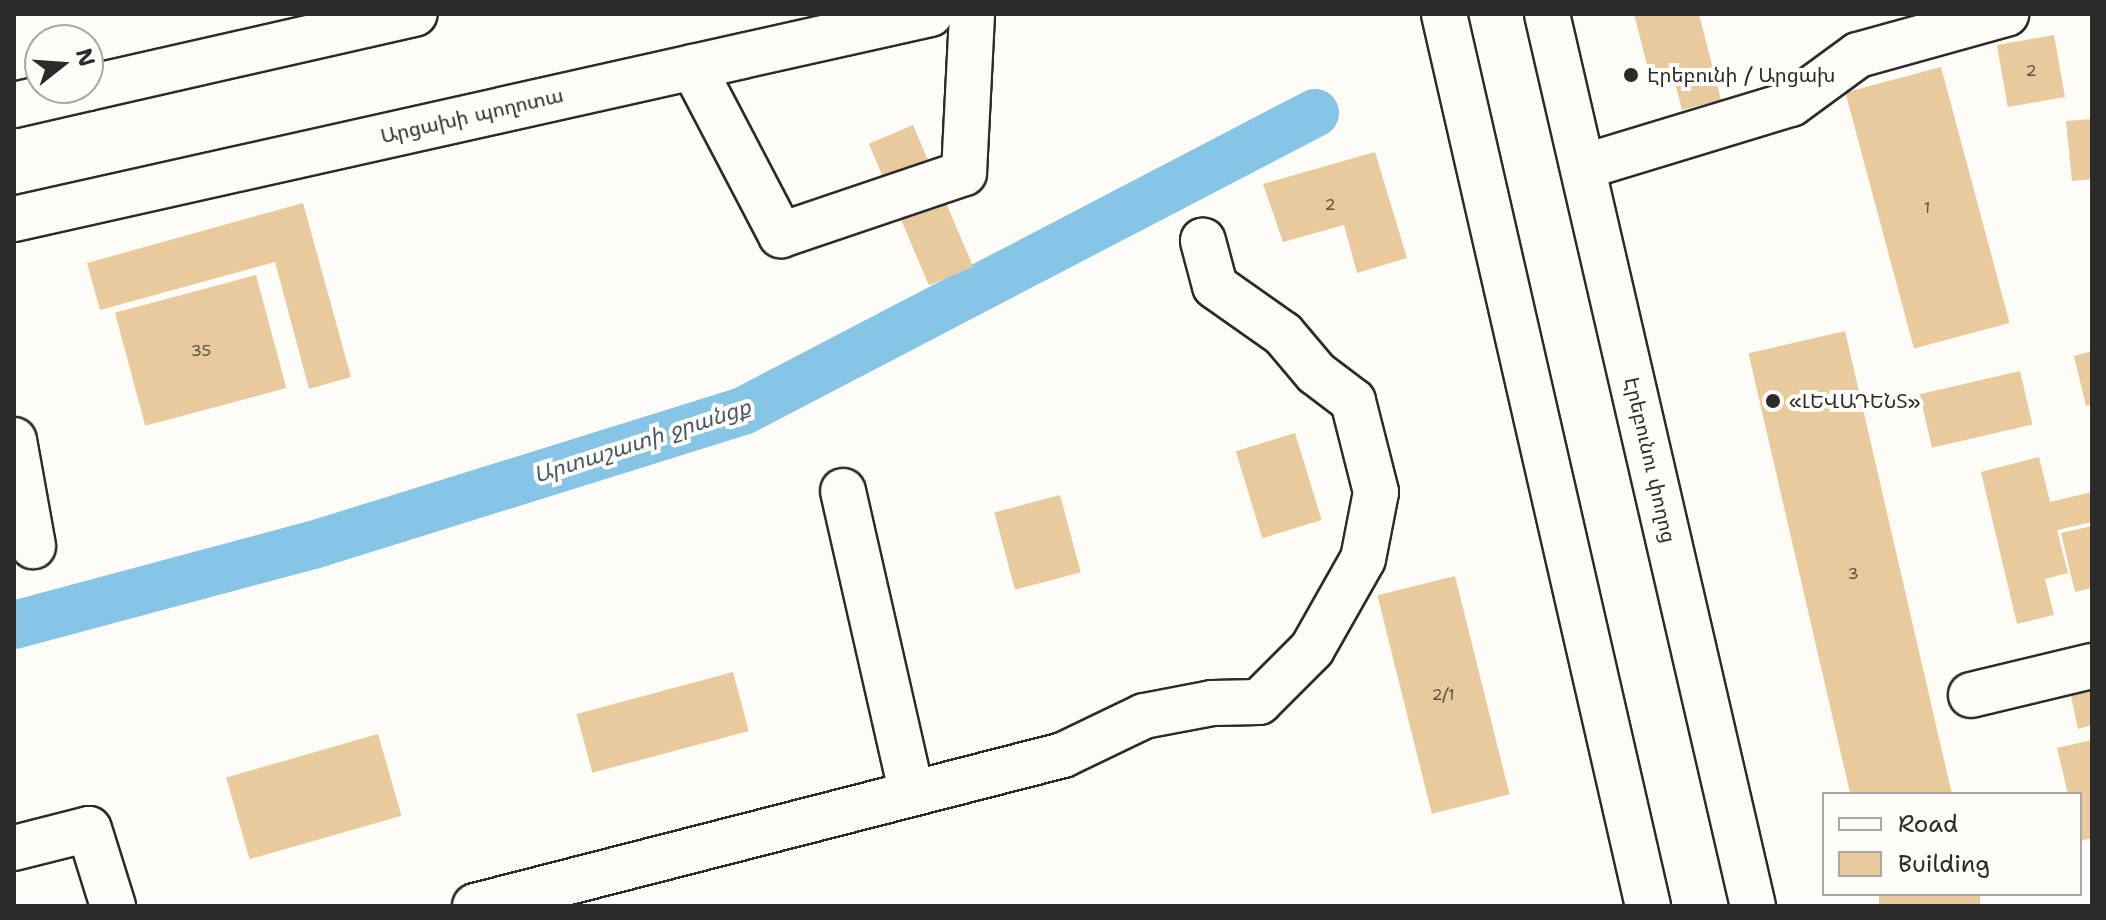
<!DOCTYPE html>
<meta charset="utf-8">
<style>
body{margin:0}
#map{position:relative;width:2106px;height:920px;overflow:hidden;background:#fdfcf7;font-family:"Shantell Sans","Noto Sans Armenian",sans-serif}
div>[style]{position:absolute}
[style*='--x']{left:calc(var(--x)*1px);top:calc(var(--y)*1px);width:calc(var(--w)*1px);rotate:calc(var(--a)*1deg)}
.canal>*{height:48px;margin:-24px;padding:0 24px;transform-origin:24px;border-radius:24px;background:#86c5e6}
.building>*{inset:0;background:#e9ca9c;transform-origin:0 0}
.roads{filter:drop-shadow(2px 0 #2b2b2b) drop-shadow(-2px 0 #2b2b2b) drop-shadow(0 2px #2b2b2b) drop-shadow(0 -2px #2b2b2b)}
.minor>*{height:44px;margin:-22px;padding:0 22px;transform-origin:22px;border-radius:22px;background:#fdfcf7}
.major>*{height:44px;margin:-22px;padding:0 22px;transform-origin:22px;border-radius:22px;background:#fdfcf7}
.dots>*{width:22px;height:22px;translate:-50% -50%;box-sizing:border-box;border:4px solid #fdfcf7;border-radius:50%}
span{translate:-50% -50%;white-space:nowrap;text-align:center;line-height:1.15;-webkit-text-stroke:8px #fdfcf7;paint-order:stroke}
.number-label{font-size:16px;color:#5a5347}
.number-label span{-webkit-text-stroke-width:0}
.poi-label{font-size:20px;color:#2b2b2b}
.left{translate:0 -50%;text-align:left}
.street-label{font-size:20px;color:#2b2b2b}
.water-label{font-size:22px;color:#465963;font-style:italic}
.frame{position:absolute;inset:0;border:16px solid #2b2b2b;pointer-events:none}
.legend{position:absolute;left:1822px;top:792px;width:260px;height:104px;box-sizing:border-box;background:#fdfcf7;border:2px solid #a9a8a5;margin:0;padding:10px 14px;list-style:none;font-size:24px;color:#2b2b2b}
.legend li{display:flex;align-items:center;gap:16px;height:40px}
.legend b{width:40px;border:2px solid #a9a8a5}
.north{position:absolute;left:24px;top:24px;width:80px;height:80px;box-sizing:border-box;background:#fdfcf7;border:2px solid #a9a8a5;border-radius:50%;rotate:73deg;font-size:22px;font-weight:700;line-height:32px;text-align:center;color:#2b2b2b}
.north::after{content:'';display:block;margin:auto;width:28px;height:36px;background:#2b2b2b;clip-path:polygon(50% 0,100% 100%,50% 72%,0 100%)}
</style>
<div id="map">
<div class="canal">
<i style="--x:14;--y:625;--w:310;--a:-15"></i>
<i style="--x:313;--y:545;--w:450;--a:-17.3"></i>
<i style="--x:743;--y:411;--w:645;--a:-27.52"></i>
</div>
<div class="building">
<i style="clip-path:polygon(1634px 14px,1699px 14px,1721px 100px,1682px 110px,1671px 67px,1649px 73px)"></i>
<i style="left:2054px;top:35px;width:63px;height:58px;rotate:80deg"></i>
<i style="left:1941px;top:67px;width:265px;height:99px;rotate:75deg"></i>
<i style="clip-path:polygon(2092px 119px,2092px 179px,2072px 181px,2066px 121px)"></i>
<i style="left:913px;top:125px;width:154px;height:48px;rotate:67deg"></i>
<i style="clip-path:polygon(1375px 152px,1407px 258px,1357px 273px,1344px 225px,1283px 242px,1263px 184px)"></i>
<i style="clip-path:polygon(303px 203px,351px 377px,309px 389px,275px 262px,100px 310px,87px 263px)"></i>
<i style="left:256px;top:275px;width:117px;height:146px;rotate:75deg"></i>
<i style="left:1845px;top:331px;width:476px;height:99px;rotate:77deg"></i>
<i style="clip-path:polygon(2092px 351px,2092px 404px,2086px 406px,2074px 356px)"></i>
<i style="left:2020px;top:371px;width:55px;height:103px;rotate:77deg"></i>
<i style="left:1295px;top:433px;width:91px;height:62px;rotate:73deg"></i>
<i style="clip-path:polygon(2039px 457px,2050px 502px,2092px 492px,2092px 522px,2057px 530px,2068px 573px,2045px 579px,2054px 615px,2017px 624px,1981px 472px)"></i>
<i style="left:1060px;top:495px;width:80px;height:68px;rotate:75deg"></i>
<i style="clip-path:polygon(2092px 526px,2092px 588px,2075px 592px,2061px 533px)"></i>
<i style="left:1455px;top:576px;width:225px;height:80px;rotate:76deg"></i>
<i style="left:733px;top:672px;width:61px;height:162px;rotate:75deg"></i>
<i style="clip-path:polygon(2092px 685px,2092px 725px,2078px 729px,2070px 691px)"></i>
<i style="left:378px;top:734px;width:85px;height:158px;rotate:74deg"></i>
<i style="clip-path:polygon(2092px 740px,2092px 838px,2080px 841px,2080px 794px,2068px 794px,2057px 748px)"></i>
<i style="left:1879px;top:894px;width:101px;height:12px"></i>
</div>
<div class="roads">
<div class="minor">
<i style="--x:693;--y:67;--w:190;--a:62.4"></i>
<i style="--x:781;--y:235;--w:193;--a:-18.7"></i>
<i style="--x:964;--y:173;--w:159;--a:-87.1"></i>
<i style="--x:1583;--y:167;--w:217;--a:-16.9"></i>
<i style="--x:1791;--y:104;--w:83;--a:-36.2"></i>
<i style="--x:1858;--y:55;--w:154;--a:-15.5"></i>
<i style="--x:14;--y:440;--w:108;--a:79.8"></i>
<i style="--x:843;--y:491;--w:307;--a:77.2"></i>
<i style="--x:1971;--y:695;--w:124;--a:-13.5"></i>
<i style="--x:14;--y:848;--w:77;--a:-14.2"></i>
<i style="--x:89;--y:829;--w:81;--a:72.7"></i>
<i style="--x:475;--y:906;--w:607;--a:-14.4"></i>
<i style="--x:1063;--y:755;--w:90;--a:-25.7"></i>
<i style="--x:1144;--y:716;--w:69;--a:-10.8"></i>
<i style="--x:1212;--y:703;--w:47;--a:-1.2"></i>
<i style="--x:1259;--y:702;--w:75;--a:-45"></i>
<i style="--x:1312;--y:649;--w:103;--a:-60.5"></i>
<i style="--x:1363;--y:559;--w:68;--a:-79"></i>
<i style="--x:1376;--y:492;--w:94;--a:-104.2"></i>
<i style="--x:1353;--y:401;--w:46;--a:-142.9"></i>
<i style="--x:1316;--y:373;--w:51;--a:-130.2"></i>
<i style="--x:1283;--y:334;--w:83;--a:-144.8"></i>
<i style="--x:1215;--y:286;--w:47;--a:-104.9"></i>
</div>
<div class="major">
<i style="--x:1444;--y:14;--w:915;--a:77.12"></i>
<i style="--x:1547;--y:14;--w:915;--a:77"></i>
<i style="--x:88;--y:88;--w:335;--a:-12.8"></i>
<i style="--x:14;--y:105;--w:76;--a:-12.9"></i>
<i style="--x:14;--y:219;--w:939;--a:-12.61"></i>
</div>
</div>
<div class="dots">
<i style="left:1631px;top:75px;background:#2b2b2b"></i>
<i style="left:1773px;top:401px;background:#2b2b2b"></i>
</div>
<div class="number-label">
<span style="left:2031px;top:71px">2</span>
<span style="left:1330px;top:205px">2</span>
<span style="left:1927px;top:208px">1</span>
<span style="left:201px;top:351px">35</span>
<span style="left:1853px;top:574px">3</span>
<span style="left:1443px;top:695px">2/1</span>
</div>
<div class="poi-label">
<span class="left" style="left:1647px;top:75px">Էրեբունի / Արցախ</span>
<span class="left" style="left:1789px;top:401px">«ԼԵՎԱԴԵՆՏ»</span>
</div>
<div class="street-label">
<span style="left:472px;top:116px;rotate:-13deg">Արցախի պողոտա</span>
<span style="left:1650px;top:460px;rotate:77deg">Էրեբունու փողոց</span>
</div>
<div class="water-label">
<span style="left:642px;top:441px;rotate:-18deg">Արտաշատի ջրանցք</span>
</div>
<div class="frame"></div>
<ul class="legend">
<li><b style="height:10px;background:#fdfcf7"></b>Road</li>
<li><b style="height:22px;background:#e9ca9c"></b>Building</li>
</ul>
<div class="north">N</div>
</div>
